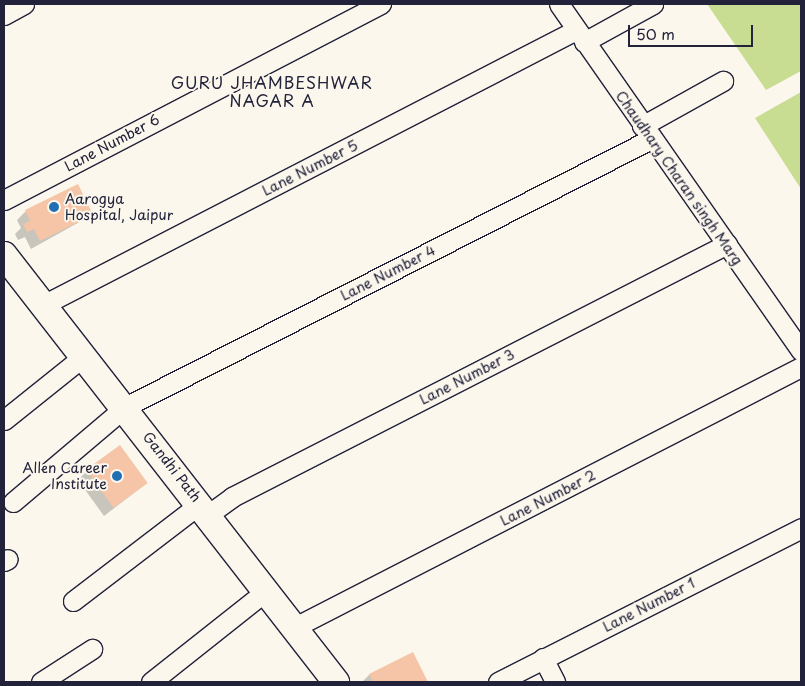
<!DOCTYPE html>
<style>
body{margin:0}
#map{position:relative;width:805px;height:686px;overflow:hidden;background:#fbf7ec;font-family:"Playpen Sans",sans-serif}
div>[style]{position:absolute}
[style*='--x']{left:calc(var(--x)*1px);top:calc(var(--y)*1px);width:calc(var(--w)*1px);rotate:calc(var(--a)*1deg)}
.green>*{inset:0;background:#c8dd92}
.shadow>*{inset:0;background:#0003}
.building>*{inset:0;background:#f6c4a6;transform-origin:0 0}
.roads{filter:drop-shadow(1px 0 #22223b) drop-shadow(-1px 0 #22223b) drop-shadow(0 1px #22223b) drop-shadow(0 -1px #22223b)}
.street>*{height:19px;margin:-9.5px;padding:0 9.5px;transform-origin:9.5px;border-radius:9.5px;background:#fbf7ec}
.secondary>*{height:26px;margin:-13px;padding:0 13px;transform-origin:13px;border-radius:13px;background:#fbf7ec}
.dots>*{width:14px;height:14px;translate:-50% -50%;box-sizing:border-box;border:2px solid #fbf7ec;border-radius:50%}
span{translate:-50% -50%;white-space:nowrap;text-align:center;line-height:1.15;-webkit-text-stroke:4px #fbf7ec;paint-order:stroke}
.street-label{font-size:14px;color:#22223b}
.poi-label{font-size:14px;color:#22223b}
.left{translate:0 -50%;text-align:left}
.right{translate:-100% -50%;text-align:right}
.quarter-label{font-size:16px;color:#22223b;letter-spacing:1px}
.frame{position:absolute;inset:0;border:5px solid #22223b;pointer-events:none}
.scale{position:absolute;left:628px;top:25px;width:125px;height:22px;box-sizing:border-box;border:2px solid #22223b;border-top:0;padding-left:6px;font-size:15px;line-height:18px;white-space:nowrap;color:#22223b;-webkit-text-stroke:4px #fbf7ec;paint-order:stroke}
</style>
<div id="map">
<div class="green">
<i style="clip-path:polygon(707px 4px,801px 4px,801px 71px,766px 90px)"></i>
<i style="clip-path:polygon(801px 92px,801px 189px,755px 118px)"></i>
</div>
<div class="shadow">
<i style="clip-path:polygon(26px 211px,92px 215px,31px 249px,25px 237px,18px 240px,15px 234px,21px 228px,17px 220px)"></i>
<i style="clip-path:polygon(87px 471px,147px 483px,104px 516px,78px 480px)"></i>
<i style="clip-path:polygon(412px 654px,427px 682px,362px 682px,369px 675px)"></i>
</div>
<div class="building">
<i style="clip-path:polygon(78px 184px,93px 215px,40px 241px,34px 229px,27px 232px,23px 224px,30px 221px,25px 210px)"></i>
<i style="left:120px;top:445px;width:47px;height:42px;rotate:54deg"></i>
<i style="clip-path:polygon(413px 652px,428px 682px,373px 682px,369px 674px)"></i>
</div>
<div class="roads">
<div class="street">
<i style="--x:559;--y:4;--w:423;--a:55.1"></i>
<i style="--x:4;--y:15;--w:23;--a:-29"></i>
<i style="--x:584;--y:42;--w:79;--a:-28.8"></i>
<i style="--x:642;--y:126;--w:93;--a:-29.1"></i>
<i style="--x:4;--y:200;--w:425;--a:-27.5"></i>
<i style="--x:43;--y:305;--w:600;--a:-27.29"></i>
<i style="--x:4;--y:420;--w:102;--a:-38.7"></i>
<i style="--x:13;--y:502;--w:147;--a:-40.3"></i>
<i style="--x:125;--y:407;--w:590;--a:-27"></i>
<i style="--x:209;--y:514;--w:29;--a:-36"></i>
<i style="--x:232;--y:497;--w:556;--a:-27.07"></i>
<i style="--x:4;--y:561;--w:4;--a:-27"></i>
<i style="--x:73;--y:601;--w:160;--a:-37.4"></i>
<i style="--x:295;--y:627;--w:569;--a:-27.2"></i>
<i style="--x:543;--y:658;--w:27;--a:63"></i>
<i style="--x:41;--y:682;--w:61;--a:-32.9"></i>
<i style="--x:151;--y:682;--w:148;--a:-38.4"></i>
<i style="--x:498;--y:682;--w:340;--a:-26.9"></i>
</div>
<div class="secondary">
<i style="--x:4;--y:255;--w:541;--a:52.13"></i>
</div>
</div>
<div class="dots">
<i style="left:54px;top:207px;background:#1f6fb2"></i>
<i style="left:117px;top:476px;background:#1f6fb2"></i>
</div>
<div class="street-label">
<span style="left:112px;top:143px;rotate:-28deg">Lane Number 6</span>
<span style="left:310px;top:168px;rotate:-27deg">Lane Number 5</span>
<span style="left:679px;top:178px;rotate:55deg">Chaudhary Charan singh Marg</span>
<span style="left:388px;top:273px;rotate:-27deg">Lane Number 4</span>
<span style="left:467px;top:377px;rotate:-27deg">Lane Number 3</span>
<span style="left:172px;top:467px;rotate:52deg">Gandhi Path</span>
<span style="left:548px;top:498px;rotate:-27deg">Lane Number 2</span>
<span style="left:649px;top:605px;rotate:-27deg">Lane Number 1</span>
</div>
<div class="poi-label">
<span class="left" style="left:65px;top:207px">Aarogya<br>Hospital, Jaipur</span>
<span class="right" style="left:107px;top:476px">Allen Career<br>Institute</span>
</div>
<div class="quarter-label">
<span style="left:272px;top:91px">GURU JHAMBESHWAR<br>NAGAR A</span>
</div>
<div class="frame"></div>
<div class="scale">50 m</div>
</div>
